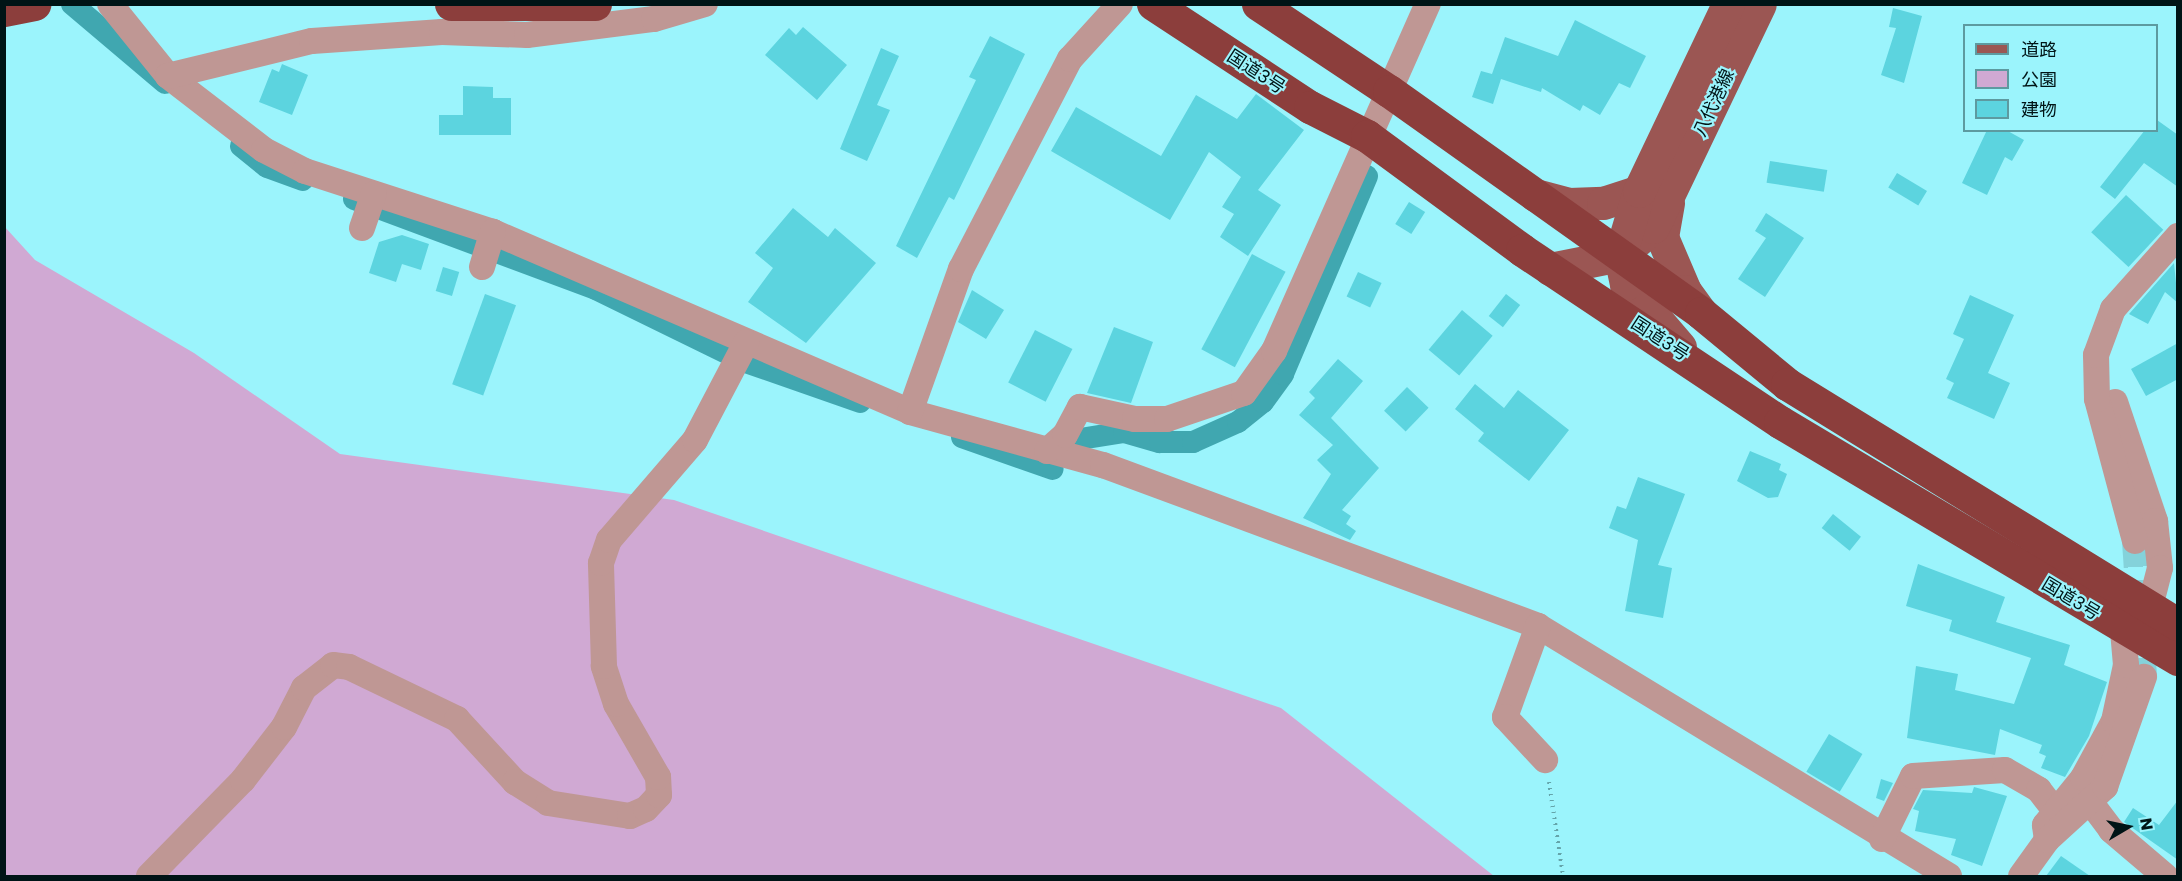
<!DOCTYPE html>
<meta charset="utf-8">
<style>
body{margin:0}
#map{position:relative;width:2182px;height:881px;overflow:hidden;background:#9bf4fc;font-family:Poppins,"Noto Sans JP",sans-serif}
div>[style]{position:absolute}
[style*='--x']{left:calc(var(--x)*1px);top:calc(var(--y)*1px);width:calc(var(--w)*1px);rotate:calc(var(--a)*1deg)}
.green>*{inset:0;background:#d0a9d3}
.canal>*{height:22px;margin:-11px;padding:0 11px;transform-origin:11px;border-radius:11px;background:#40a7b0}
.building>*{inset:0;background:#5cd4df;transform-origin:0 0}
.minor-tunnel>*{height:26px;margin-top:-13px;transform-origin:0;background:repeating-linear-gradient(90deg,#84d2da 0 26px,transparent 0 39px)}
.path>*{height:4px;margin-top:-2px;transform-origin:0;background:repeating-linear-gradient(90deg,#64a4aa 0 1.5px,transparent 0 6px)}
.minor>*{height:26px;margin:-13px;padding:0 13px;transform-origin:13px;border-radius:13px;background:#bf9794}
.major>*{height:33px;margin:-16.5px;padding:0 16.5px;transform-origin:16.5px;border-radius:16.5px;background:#9b5653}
.highway>*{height:33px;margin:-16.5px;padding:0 16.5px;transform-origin:16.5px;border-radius:16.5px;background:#8c3e3c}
span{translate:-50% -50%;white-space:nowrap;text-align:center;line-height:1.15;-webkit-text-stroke:4.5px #9bf4fc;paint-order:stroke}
.street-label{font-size:18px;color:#001416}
.frame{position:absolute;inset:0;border:6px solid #001416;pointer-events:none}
.legend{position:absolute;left:1963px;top:24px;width:195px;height:108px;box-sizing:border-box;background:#9bf4fc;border:2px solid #5d9aa0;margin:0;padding:8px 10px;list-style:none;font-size:18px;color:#001416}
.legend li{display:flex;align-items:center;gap:12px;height:30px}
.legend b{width:30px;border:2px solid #5d9aa0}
.north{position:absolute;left:2098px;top:797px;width:60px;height:60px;-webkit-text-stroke:4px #9bf4fc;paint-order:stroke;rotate:81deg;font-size:16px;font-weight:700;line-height:24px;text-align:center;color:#001416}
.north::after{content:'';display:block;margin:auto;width:21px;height:27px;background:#001416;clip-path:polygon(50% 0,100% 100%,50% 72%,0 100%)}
</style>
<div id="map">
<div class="green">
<i style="clip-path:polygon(4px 226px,35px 260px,194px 353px,340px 454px,674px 500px,1281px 708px,1494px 876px,5px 876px)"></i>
</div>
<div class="canal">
<i style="--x:72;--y:4;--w:122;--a:40.3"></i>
<i style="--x:241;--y:146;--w:33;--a:39"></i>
<i style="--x:267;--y:167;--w:38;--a:20"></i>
<i style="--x:354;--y:199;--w:258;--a:20.4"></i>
<i style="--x:596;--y:289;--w:164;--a:26.1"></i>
<i style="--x:743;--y:361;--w:124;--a:19.3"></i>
<i style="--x:962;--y:437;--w:96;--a:19.4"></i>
<i style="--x:1074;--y:440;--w:51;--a:-9.1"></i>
<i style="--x:1124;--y:432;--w:37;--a:16"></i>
<i style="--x:1160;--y:442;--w:33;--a:0"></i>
<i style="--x:1193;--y:442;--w:49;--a:-24"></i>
<i style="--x:1238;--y:422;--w:32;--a:-39"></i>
<i style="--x:1263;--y:402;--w:34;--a:-54"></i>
<i style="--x:1283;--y:374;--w:215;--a:-67"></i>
</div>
<div class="building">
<i style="clip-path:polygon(1893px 8px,1922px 16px,1904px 83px,1881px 75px,1896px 28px,1889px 27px)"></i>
<i style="clip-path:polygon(1575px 20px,1646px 56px,1630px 88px,1619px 83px,1600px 115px,1583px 105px,1580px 111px,1542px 88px,1541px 92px,1501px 79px,1493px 104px,1472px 97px,1481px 71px,1492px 74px,1505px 37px,1558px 56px)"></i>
<i style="clip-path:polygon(803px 27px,847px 65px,817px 100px,765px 55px,789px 28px,796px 35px)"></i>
<i style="clip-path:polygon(990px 36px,1025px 54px,954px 200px,949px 197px,917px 258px,896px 246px,976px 80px,969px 77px)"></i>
<i style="clip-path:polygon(881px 48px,899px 56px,877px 105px,890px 110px,867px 161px,840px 149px)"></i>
<i style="clip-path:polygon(282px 64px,308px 75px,292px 115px,259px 102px,272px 69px,279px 72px)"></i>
<i style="clip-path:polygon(463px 86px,493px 87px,493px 98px,511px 98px,511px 135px,439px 135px,439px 115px,463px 115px)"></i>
<i style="clip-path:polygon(1256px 94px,1304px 130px,1258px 190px,1281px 205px,1248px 256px,1220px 237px,1234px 214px,1222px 207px,1241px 177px,1209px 152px,1170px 220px,1051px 151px,1076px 107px,1161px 156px,1196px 95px,1237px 119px)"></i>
<i style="clip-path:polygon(2157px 120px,2178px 135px,2178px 187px,2144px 163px,2115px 199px,2100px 187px,2145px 130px,2157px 130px)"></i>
<i style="clip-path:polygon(1987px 130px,2006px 130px,2024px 140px,2012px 161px,2005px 157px,1987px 195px,1962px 183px)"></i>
<i style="left:1770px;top:161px;width:58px;height:22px;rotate:9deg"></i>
<i style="left:1897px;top:173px;width:35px;height:17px;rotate:31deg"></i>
<i style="left:2126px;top:195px;width:51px;height:51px;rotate:43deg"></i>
<i style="left:1409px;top:202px;width:19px;height:26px;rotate:32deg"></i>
<i style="clip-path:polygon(793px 208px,828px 237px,835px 228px,876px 263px,806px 343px,748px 302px,773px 268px,755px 253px)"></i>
<i style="clip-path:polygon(1766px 213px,1804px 238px,1765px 297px,1738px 279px,1766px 238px,1755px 231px)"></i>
<i style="clip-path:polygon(402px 235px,429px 244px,421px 270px,402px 264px,396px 282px,369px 273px,379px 242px)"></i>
<i style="left:1252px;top:254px;width:38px;height:108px;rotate:28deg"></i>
<i style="clip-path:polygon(2174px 263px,2178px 303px,2165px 292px,2148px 324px,2129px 314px)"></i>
<i style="left:443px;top:267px;width:17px;height:25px;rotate:17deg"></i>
<i style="left:1358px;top:272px;width:26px;height:27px;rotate:25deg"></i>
<i style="clip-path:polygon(972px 290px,1004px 310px,986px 339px,958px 322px)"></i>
<i style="left:485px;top:294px;width:33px;height:96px;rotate:20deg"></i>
<i style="left:1506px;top:294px;width:18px;height:28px;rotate:38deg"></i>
<i style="clip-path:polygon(1970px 295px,2014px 315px,1988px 373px,2010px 383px,1994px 419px,1947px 398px,1954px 383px,1946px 379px,1964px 339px,1953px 334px)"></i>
<i style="left:1462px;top:310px;width:40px;height:52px;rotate:40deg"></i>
<i style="clip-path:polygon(1114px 327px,1153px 342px,1131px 403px,1087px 393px)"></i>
<i style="left:1035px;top:330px;width:42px;height:59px;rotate:27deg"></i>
<i style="clip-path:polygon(2178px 343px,2178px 379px,2146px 396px,2131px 369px)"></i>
<i style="clip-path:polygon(1338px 359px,1363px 381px,1331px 418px,1379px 468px,1342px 510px,1351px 516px,1346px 524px,1356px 531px,1350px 540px,1303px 518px,1331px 474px,1317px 460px,1333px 445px,1299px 415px,1315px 398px,1309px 392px)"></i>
<i style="clip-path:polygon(1475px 384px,1504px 408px,1518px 390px,1569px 430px,1529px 481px,1478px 441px,1484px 433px,1455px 409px)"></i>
<i style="left:1407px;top:387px;width:30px;height:33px;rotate:44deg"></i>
<i style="clip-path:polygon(1750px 451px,1781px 464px,1779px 470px,1787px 474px,1778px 497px,1768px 498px,1737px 481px)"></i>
<i style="clip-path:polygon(1638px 477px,1685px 494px,1658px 565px,1672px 568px,1663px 618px,1625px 611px,1638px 540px,1609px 528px,1617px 506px,1626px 509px)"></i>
<i style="left:1833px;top:514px;width:36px;height:18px;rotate:39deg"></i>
<i style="clip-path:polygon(1918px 564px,2005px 597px,1996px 622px,2070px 645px,2064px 665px,2107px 682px,2089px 736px,2065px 777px,2041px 768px,2046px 756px,2039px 753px,2042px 745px,2000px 729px,1995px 755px,1907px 738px,1916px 666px,1958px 674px,1955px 690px,2014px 704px,2031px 658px,1949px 631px,1952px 620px,1906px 606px)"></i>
<i style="left:1829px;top:734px;width:39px;height:44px;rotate:31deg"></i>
<i style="clip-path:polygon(1881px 779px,1893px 783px,1884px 801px,1876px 798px)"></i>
<i style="clip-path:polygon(1974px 787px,2007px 796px,1982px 866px,1951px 855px,1956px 839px,1915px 831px,1919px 811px,1913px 809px,1923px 790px,1972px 793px)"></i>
<i style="clip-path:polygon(2178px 800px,2178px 860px,2124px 822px,2133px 808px,2159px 825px)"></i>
<i style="clip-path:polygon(2061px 856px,2090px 876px,2046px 876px)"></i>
</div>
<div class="minor-tunnel">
<i style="--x:2135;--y:541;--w:136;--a:86.2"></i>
</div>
<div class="path">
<i style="--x:1549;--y:782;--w:95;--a:81.5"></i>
</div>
<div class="minor">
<i style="--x:110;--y:4;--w:92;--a:51.1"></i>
<i style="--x:168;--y:76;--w:121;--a:37.6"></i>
<i style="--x:264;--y:150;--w:46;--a:27.1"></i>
<i style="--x:305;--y:171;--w:198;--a:18"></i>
<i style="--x:493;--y:232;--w:454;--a:23.3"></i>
<i style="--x:910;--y:412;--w:200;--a:15.4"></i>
<i style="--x:1103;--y:465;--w:464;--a:20.3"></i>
<i style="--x:1538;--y:626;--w:481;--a:31.3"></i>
<i style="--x:168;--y:76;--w:148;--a:-13.7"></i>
<i style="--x:312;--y:41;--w:130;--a:-4"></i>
<i style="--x:442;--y:32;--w:85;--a:2"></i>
<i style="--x:527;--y:35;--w:128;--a:-7.2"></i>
<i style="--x:654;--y:19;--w:53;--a:-16.4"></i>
<i style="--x:362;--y:228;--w:36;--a:-71"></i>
<i style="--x:482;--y:267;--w:37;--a:-73"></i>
<i style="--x:2115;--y:402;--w:126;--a:71.4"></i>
<i style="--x:2155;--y:521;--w:47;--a:83.9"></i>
<i style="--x:2160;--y:568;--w:40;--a:104.4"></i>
<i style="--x:910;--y:412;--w:152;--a:-70.4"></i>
<i style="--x:961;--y:269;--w:237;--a:-62.6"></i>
<i style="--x:1070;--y:59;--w:74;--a:-47.7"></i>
<i style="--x:1047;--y:451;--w:24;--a:-42"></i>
<i style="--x:1065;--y:435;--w:32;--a:-62"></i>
<i style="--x:1080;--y:407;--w:56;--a:12.3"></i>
<i style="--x:1135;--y:419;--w:32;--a:0"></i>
<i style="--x:1167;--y:419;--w:81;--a:-18.7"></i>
<i style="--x:1244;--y:393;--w:52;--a:-54.5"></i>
<i style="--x:1274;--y:351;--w:380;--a:-66.1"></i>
<i style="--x:2135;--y:541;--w:147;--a:-105"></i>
<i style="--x:2097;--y:399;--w:44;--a:-91.3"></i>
<i style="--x:2096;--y:355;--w:49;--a:-69.7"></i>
<i style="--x:2113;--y:309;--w:98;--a:-48.3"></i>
<i style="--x:1538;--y:626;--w:97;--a:109.9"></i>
<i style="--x:1505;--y:717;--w:59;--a:47.1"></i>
<i style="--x:2091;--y:803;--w:34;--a:53"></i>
<i style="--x:2111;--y:830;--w:71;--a:40.4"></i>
<i style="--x:1882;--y:839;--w:70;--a:-63.8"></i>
<i style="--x:1913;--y:776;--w:92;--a:-3.7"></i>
<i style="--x:2005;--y:770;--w:39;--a:30"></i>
<i style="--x:2039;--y:790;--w:24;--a:52"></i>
<i style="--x:2047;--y:840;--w:15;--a:-98"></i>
<i style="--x:2045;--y:825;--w:60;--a:-51"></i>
<i style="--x:2083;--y:778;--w:65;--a:-61.5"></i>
<i style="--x:2114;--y:721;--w:57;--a:-77.9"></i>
<i style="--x:2126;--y:665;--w:35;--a:-95"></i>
<i style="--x:149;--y:876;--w:134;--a:-45.6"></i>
<i style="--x:243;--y:780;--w:67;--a:-52.3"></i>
<i style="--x:284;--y:727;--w:44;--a:-62.9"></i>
<i style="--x:304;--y:688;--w:37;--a:-38"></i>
<i style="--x:333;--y:665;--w:16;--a:7"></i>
<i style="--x:349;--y:667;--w:120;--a:25.7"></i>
<i style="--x:457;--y:719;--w:86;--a:47.4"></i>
<i style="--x:515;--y:782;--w:39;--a:32"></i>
<i style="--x:548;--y:803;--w:83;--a:9"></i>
<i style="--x:630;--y:816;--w:17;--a:-24"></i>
<i style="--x:646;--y:809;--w:19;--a:-47"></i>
<i style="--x:659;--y:795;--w:18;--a:-93"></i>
<i style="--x:658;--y:777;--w:84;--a:-119.9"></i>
<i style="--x:616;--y:704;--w:40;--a:-108"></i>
<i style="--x:604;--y:666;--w:103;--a:-91.7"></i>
<i style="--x:601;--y:563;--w:24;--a:-71"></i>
<i style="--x:609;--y:540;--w:132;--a:-49.3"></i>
<i style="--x:695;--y:440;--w:110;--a:-62.3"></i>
<i style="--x:2021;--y:876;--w:44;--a:-54.2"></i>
<i style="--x:2047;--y:840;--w:79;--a:-42.4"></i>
<i style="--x:2105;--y:787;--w:117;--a:-70.5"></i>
</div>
<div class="major">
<i style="--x:1535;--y:195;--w:35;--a:15"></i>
<i style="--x:1569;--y:204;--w:34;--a:-2"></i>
<i style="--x:1603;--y:203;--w:38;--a:-18"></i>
<i style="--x:1668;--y:203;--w:35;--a:100"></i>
<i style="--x:1662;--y:237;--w:59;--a:66.9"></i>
<i style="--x:1685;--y:291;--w:26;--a:54"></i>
<i style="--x:1550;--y:269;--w:71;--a:-11.3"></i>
<i style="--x:1620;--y:255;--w:43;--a:-40.3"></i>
<i style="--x:1653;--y:227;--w:247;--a:-64.4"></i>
<i style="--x:1680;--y:347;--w:83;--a:-130.6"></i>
<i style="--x:1626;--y:284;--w:30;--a:-102"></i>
<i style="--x:1620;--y:255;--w:67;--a:-73.5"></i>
<i style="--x:1639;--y:191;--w:207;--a:-64.5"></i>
</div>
<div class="highway">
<i style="--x:451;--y:4;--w:144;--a:0"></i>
<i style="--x:1153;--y:4;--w:188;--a:33.3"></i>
<i style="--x:1310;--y:107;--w:64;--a:27"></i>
<i style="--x:1367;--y:136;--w:192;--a:36.3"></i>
<i style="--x:1522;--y:250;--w:310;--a:33.7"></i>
<i style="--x:1780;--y:422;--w:463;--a:30.8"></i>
<i style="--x:1258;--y:4;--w:157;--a:33.6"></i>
<i style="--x:1389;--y:91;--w:383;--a:35.4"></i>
<i style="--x:1701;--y:313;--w:112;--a:39.5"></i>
<i style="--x:1787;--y:384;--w:459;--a:31.6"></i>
<i style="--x:4;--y:10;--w:31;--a:-11"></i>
</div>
<div class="street-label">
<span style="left:1256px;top:72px;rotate:33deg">国道3号</span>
<span style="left:1714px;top:103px;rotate:-65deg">八代港線</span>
<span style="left:1660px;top:339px;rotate:33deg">国道3号</span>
<span style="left:2071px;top:599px;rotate:31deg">国道3号</span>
</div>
<div class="frame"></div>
<ul class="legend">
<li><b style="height:8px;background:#9b5653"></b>道路</li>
<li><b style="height:16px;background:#d0a9d3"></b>公園</li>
<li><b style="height:16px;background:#5cd4df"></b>建物</li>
</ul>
<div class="north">N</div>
</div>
